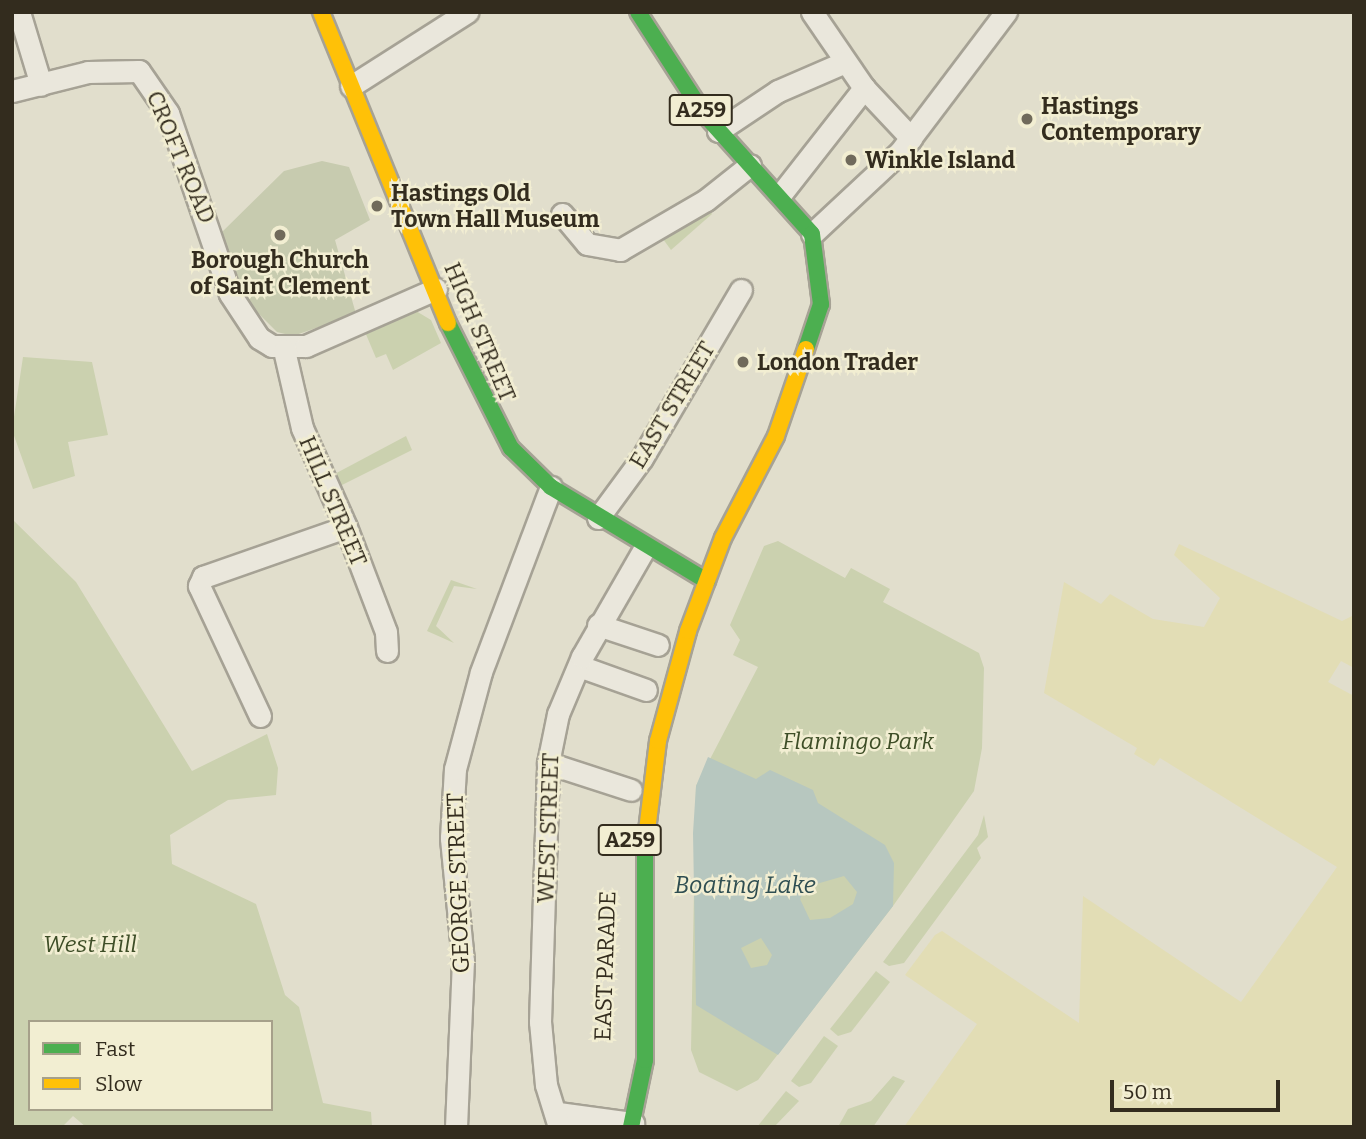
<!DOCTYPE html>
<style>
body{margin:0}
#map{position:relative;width:1366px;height:1139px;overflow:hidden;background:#e1decc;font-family:Bitter,serif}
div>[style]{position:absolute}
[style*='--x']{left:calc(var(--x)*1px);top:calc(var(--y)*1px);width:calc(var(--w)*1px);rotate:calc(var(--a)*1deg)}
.green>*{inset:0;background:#cbd1af}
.sand>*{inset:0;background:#e2ddb5}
.cemetery>*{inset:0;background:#c7cbaf}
.water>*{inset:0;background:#b7c7bf}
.roads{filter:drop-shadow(2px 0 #a6a295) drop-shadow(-2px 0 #a6a295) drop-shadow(0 2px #a6a295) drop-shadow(0 -2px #a6a295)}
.street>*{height:21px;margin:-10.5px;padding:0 10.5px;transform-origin:10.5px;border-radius:10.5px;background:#eae7dc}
.fast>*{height:16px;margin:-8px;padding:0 8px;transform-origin:8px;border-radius:8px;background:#4caf50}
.slow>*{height:16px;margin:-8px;padding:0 8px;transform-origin:8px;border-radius:8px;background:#ffc107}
.dots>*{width:19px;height:19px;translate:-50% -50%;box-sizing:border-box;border:4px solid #f2eed2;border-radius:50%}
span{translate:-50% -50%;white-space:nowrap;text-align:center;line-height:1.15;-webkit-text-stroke:5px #f2eed2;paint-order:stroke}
.shield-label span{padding:2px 5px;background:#f2eed2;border:2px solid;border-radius:5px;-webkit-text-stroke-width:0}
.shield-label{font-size:21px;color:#332c1e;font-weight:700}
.poi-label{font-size:23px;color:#332c1e;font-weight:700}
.left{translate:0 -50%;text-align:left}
.street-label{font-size:23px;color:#332c1e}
.park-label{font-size:23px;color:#3e4e27;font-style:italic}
.water-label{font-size:24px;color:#2f4e52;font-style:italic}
.frame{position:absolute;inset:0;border:14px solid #332c1e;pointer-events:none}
.legend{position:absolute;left:28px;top:1020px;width:245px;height:91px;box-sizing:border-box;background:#f2eed2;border:2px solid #a6a08a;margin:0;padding:9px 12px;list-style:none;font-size:21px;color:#332c1e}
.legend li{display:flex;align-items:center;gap:14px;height:35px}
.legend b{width:35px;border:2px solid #a6a08a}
.scale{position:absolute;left:1110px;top:1080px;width:170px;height:32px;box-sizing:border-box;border:4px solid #332c1e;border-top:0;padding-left:9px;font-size:21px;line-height:24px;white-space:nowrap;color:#332c1e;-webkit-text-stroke:5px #f2eed2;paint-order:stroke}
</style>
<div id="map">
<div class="green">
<i style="clip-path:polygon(709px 209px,712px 214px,671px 250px,663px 239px)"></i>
<i style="clip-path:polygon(416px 311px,431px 320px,441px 343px,393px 370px,386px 354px,376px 358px,365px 332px)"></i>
<i style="clip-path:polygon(23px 357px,92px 362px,108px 435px,68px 442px,75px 476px,33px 489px,12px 430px)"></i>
<i style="clip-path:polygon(406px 436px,412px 450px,336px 488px,329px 477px)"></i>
<i style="clip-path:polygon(evenodd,12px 519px,76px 582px,192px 771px,267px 734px,278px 768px,276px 795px,228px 800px,170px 835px,172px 864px,256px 904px,285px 995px,299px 1007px,323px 1103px,371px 1112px,372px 1127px,86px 1127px,73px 1116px,62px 1127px,12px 1127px,12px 519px,30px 1022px,271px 1022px,271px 1109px,30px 1109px,30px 1022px)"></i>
<i style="clip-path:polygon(778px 541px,845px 578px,851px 568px,890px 589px,883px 602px,979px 653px,984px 668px,982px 748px,974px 791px,893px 906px,758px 1080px,737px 1091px,699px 1072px,691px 1050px,696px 786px,758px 667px,733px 655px,740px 640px,730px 625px,764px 546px)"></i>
<i style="clip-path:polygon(451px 580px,477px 589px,454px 586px,436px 626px,454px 643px,427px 631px)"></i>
<i style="clip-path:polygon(984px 815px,988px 837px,977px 848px,981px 858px,904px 963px,889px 966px,883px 962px,978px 835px)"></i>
<i style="clip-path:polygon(876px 971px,890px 982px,851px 1032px,838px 1036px,830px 1029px)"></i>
<i style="clip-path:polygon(824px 1036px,838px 1046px,811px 1083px,799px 1087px,791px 1081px)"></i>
<i style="clip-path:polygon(893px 1076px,905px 1081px,873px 1127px,838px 1127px,848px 1109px,871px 1101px)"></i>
<i style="clip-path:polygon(786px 1091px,799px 1101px,774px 1127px,757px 1127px)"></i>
</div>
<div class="sand">
<i style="clip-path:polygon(1179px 544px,1342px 621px,1354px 615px,1354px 668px,1341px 661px,1328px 682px,1354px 696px,1354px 1127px,904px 1127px,977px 1024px,905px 975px,935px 935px,942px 931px,1079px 1023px,1083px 896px,1241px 1002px,1337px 867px,1160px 758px,1154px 766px,1134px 754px,1137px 748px,1044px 693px,1064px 582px,1101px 604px,1110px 594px,1153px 619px,1204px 627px,1220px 598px,1174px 555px)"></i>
</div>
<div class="cemetery">
<i style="clip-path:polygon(322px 161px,349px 167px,370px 220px,335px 240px,356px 314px,293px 336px,277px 332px,236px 291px,220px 234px,284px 171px)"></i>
</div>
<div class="water">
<i style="clip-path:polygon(evenodd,708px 757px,756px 779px,770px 770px,813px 790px,818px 803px,885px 845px,894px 863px,893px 906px,778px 1055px,696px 1005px,693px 833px,696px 786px,708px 757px,844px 876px,857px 892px,853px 904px,830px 918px,810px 920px,800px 899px,806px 887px,844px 876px,708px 757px,761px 938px,772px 955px,767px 965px,751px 968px,741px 948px,761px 938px)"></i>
</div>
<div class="roads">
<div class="street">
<i style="--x:19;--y:12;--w:76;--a:73.2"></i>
<i style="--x:812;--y:12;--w:92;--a:55.6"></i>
<i style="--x:864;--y:88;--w:69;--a:46.8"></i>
<i style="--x:351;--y:86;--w:138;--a:-32.5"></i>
<i style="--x:12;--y:91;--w:78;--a:-14"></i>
<i style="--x:88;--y:72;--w:51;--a:-1.1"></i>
<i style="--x:139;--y:71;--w:51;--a:55.4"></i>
<i style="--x:168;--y:113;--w:191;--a:71.1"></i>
<i style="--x:230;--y:294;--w:53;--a:56.6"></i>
<i style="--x:259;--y:338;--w:15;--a:32"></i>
<i style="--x:272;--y:346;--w:34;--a:0"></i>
<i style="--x:306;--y:346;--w:142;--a:-23.7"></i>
<i style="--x:718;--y:131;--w:72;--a:-33.7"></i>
<i style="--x:778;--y:91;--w:73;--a:-23.4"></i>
<i style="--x:781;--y:194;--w:135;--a:-51.9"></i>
<i style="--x:562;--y:214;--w:39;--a:50"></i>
<i style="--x:587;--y:244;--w:34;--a:10"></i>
<i style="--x:620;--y:250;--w:99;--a:-30.2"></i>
<i style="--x:706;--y:200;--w:56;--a:-38.5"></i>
<i style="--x:812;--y:234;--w:120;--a:-43"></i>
<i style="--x:900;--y:152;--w:176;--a:-52.9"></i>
<i style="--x:284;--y:350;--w:80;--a:77"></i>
<i style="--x:302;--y:428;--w:108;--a:66"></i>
<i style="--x:346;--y:527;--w:112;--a:69.1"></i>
<i style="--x:386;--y:632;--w:19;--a:87"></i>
<i style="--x:598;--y:518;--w:74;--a:-53.7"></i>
<i style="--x:642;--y:458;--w:195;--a:-59.5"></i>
<i style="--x:598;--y:625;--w:63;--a:18.4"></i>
<i style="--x:579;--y:666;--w:71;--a:19.7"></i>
<i style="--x:260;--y:716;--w:144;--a:-115.1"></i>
<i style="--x:199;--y:586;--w:10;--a:-66"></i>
<i style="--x:203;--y:577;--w:151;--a:-19.3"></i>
<i style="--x:548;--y:763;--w:87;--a:18"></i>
<i style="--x:558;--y:1113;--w:76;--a:7.6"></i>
<i style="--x:456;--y:1127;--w:166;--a:-87.6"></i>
<i style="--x:463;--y:961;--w:124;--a:-95.6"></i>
<i style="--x:451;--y:838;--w:69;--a:-86.7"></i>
<i style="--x:455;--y:769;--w:100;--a:-75"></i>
<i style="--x:481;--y:672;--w:198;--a:-69.3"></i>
<i style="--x:559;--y:1127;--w:44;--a:-107.2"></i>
<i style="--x:546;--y:1085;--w:63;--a:-95.4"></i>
<i style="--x:540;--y:1022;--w:259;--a:-88.2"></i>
<i style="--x:548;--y:763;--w:50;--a:-78.5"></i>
<i style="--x:558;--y:714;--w:62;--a:-67.2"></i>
<i style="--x:582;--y:657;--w:125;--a:-60.1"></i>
</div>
<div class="fast">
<i style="--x:638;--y:12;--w:121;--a:57.1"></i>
<i style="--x:704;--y:114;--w:161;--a:48"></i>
<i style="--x:812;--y:234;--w:71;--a:82.7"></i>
<i style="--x:821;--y:304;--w:47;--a:108.4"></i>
<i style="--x:448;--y:323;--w:140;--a:63.3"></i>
<i style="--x:511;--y:448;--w:56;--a:44.3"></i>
<i style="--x:551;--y:487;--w:182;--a:31.1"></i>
<i style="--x:631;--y:1127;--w:68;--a:-78.2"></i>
<i style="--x:645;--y:1060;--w:213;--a:-90"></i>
</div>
<div class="slow">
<i style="--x:321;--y:12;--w:336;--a:67.8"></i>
<i style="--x:645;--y:847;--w:107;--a:-83"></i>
<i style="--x:658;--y:741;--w:114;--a:-74.7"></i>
<i style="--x:688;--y:631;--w:99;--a:-69.4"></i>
<i style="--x:723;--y:538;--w:115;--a:-62.5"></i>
<i style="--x:776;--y:436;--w:92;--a:-71"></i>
</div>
</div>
<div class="dots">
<i style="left:1027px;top:119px;background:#706a5b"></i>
<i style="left:851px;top:160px;background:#706a5b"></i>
<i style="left:377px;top:206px;background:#706a5b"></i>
<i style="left:280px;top:235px;background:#706a5b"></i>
<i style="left:743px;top:362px;background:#706a5b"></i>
</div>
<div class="shield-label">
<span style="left:701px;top:110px">A259</span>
<span style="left:630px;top:840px">A259</span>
</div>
<div class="poi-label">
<span class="left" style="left:1041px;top:119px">Hastings<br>Contemporary</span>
<span class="left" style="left:865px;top:160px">Winkle Island</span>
<span class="left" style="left:391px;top:206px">Hastings Old<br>Town Hall Museum</span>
<span style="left:280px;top:273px">Borough Church<br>of Saint Clement</span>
<span class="left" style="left:757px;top:362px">London Trader</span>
</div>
<div class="street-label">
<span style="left:181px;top:157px;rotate:67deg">CROFT ROAD</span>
<span style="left:480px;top:332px;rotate:67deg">HIGH STREET</span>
<span style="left:672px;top:405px;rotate:-59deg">EAST STREET</span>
<span style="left:333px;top:501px;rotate:67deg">HILL STREET</span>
<span style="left:548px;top:828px;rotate:-88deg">WEST STREET</span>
<span style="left:458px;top:883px;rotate:-92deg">GEORGE STREET</span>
<span style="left:605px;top:966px;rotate:-88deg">EAST PARADE</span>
</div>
<div class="park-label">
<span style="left:858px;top:741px">Flamingo Park</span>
<span style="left:90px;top:944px">West Hill</span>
</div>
<div class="water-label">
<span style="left:745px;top:886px">Boating Lake</span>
</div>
<div class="frame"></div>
<ul class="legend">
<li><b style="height:9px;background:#4caf50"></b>Fast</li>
<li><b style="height:9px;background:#ffc107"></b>Slow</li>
</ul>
<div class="scale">50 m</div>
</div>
